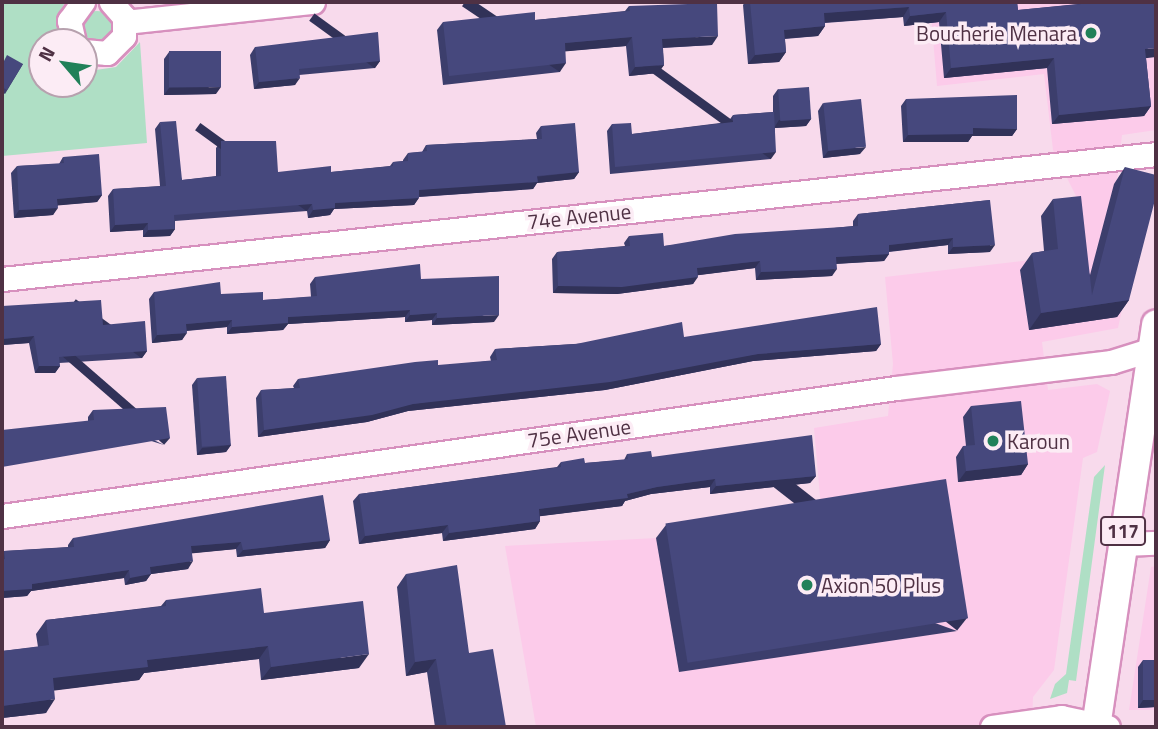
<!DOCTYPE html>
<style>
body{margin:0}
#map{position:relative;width:1158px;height:729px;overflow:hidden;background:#f8daec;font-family:"Titillium Web",sans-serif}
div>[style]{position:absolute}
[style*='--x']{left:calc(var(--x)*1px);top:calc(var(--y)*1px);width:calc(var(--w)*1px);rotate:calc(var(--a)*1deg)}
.built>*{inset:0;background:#fccbea}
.green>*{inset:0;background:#afdfc5}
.round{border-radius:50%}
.roads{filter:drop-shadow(2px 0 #d790be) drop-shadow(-2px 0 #d790be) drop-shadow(0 2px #d790be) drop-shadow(0 -2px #d790be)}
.minor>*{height:23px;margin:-11.5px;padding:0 11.5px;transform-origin:11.5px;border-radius:11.5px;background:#fff}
.major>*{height:28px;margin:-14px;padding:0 14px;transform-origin:14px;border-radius:14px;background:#fff}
.wall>*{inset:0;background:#3c3e6c}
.shaded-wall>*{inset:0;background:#313258;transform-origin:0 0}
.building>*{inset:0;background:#46487d;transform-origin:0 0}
.dots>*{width:19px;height:19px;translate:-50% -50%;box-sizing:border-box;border:4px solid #fcecf5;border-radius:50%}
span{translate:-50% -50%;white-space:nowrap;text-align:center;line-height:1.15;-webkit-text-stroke:7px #fcecf5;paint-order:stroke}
.shield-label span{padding:2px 5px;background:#fcecf5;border:2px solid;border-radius:5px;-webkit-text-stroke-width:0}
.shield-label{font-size:19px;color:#4f3144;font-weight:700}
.poi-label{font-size:21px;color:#4f3144}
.right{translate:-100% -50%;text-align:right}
.left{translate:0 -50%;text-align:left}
.street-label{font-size:21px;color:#4f3144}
.frame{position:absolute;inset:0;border:4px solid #4f3144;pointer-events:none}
.north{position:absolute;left:28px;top:28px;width:70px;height:70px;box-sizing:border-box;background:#fcecf5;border:2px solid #b7a1ae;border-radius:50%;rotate:299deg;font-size:19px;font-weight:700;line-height:28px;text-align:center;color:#4f3144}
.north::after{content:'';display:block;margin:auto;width:24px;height:32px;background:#218159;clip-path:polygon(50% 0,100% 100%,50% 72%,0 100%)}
</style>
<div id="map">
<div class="built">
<i style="clip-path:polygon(930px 2px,1156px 2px,1156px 130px,1122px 135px,1117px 180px,1150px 179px,1118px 328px,1042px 342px,1048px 390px,1097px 384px,1110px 391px,1097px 452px,1083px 458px,1054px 670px,1033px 697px,1032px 727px,536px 727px,505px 546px,656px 538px,821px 508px,814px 428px,888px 416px,893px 364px,885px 277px,1082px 254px,1080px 204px,1053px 150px,1044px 74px,937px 86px)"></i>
<i style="clip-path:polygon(1156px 566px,1156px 720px,1156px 710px,1129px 710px,1151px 567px)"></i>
</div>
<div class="green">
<i style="clip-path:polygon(2px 2px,65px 2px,56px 21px,59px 42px,42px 42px,42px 84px,84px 84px,84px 65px,89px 71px,116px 67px,140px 42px,147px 143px,2px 156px)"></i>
<i class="round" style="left:82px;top:11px;width:30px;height:30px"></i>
<i style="clip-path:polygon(1105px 465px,1076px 681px,1069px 680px,1067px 693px,1050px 699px,1055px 684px,1066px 674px,1094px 477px)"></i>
</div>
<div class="roads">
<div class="minor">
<i style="--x:125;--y:22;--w:189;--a:-6.1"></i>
<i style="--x:74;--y:42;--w:22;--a:-103"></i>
<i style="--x:69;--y:21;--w:24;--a:-54"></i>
<i style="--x:84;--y:51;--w:23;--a:5"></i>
<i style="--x:107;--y:53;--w:24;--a:-45"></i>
<i style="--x:124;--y:36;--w:19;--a:-90"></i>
<i style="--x:124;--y:17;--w:20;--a:-131"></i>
<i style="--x:2;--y:279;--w:1161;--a:-6.18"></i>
<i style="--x:2;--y:516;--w:903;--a:-8.15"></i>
<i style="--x:896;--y:388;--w:217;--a:-6.9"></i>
<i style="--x:1111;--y:362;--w:47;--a:-17.3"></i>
<i style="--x:1121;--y:544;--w:35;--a:-2"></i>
<i style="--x:992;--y:727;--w:70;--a:-8.2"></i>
<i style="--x:1061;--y:717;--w:48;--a:12"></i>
</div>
<div class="major">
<i style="--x:1096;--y:727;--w:407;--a:-81.5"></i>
</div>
</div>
<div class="wall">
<i style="clip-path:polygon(745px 2px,1017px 2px,1018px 10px,1098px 2px,1156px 2px,1146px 58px,1151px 106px,1144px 116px,1052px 124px,1047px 68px,944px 78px,939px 22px,904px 26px,903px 17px,825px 23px,825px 26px,818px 36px,785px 39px,786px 52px,779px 62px,748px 64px,743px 5px)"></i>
<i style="clip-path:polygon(629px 6px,712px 45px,663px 48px,664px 65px,658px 73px,629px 76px,626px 46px,565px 51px,560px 72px,443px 85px,437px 30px,443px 22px,535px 20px,625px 11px)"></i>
<i style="clip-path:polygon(255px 47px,380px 61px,375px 68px,299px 75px,295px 85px,254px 89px,250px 55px)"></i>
<i style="clip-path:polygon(169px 52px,216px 94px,164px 95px,164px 59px)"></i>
<i style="clip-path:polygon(2px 64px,23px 64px,5px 94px,2px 92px)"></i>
<i style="clip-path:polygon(778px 89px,811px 119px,806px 126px,775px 128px,771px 159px,610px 174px,607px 131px,612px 124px,632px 134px,728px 122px,733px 115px,773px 112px,773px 96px)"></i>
<i style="clip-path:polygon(906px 99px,1017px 129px,1012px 136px,972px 136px,968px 142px,903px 142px,901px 106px)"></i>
<i style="clip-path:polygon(823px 103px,860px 154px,823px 158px,818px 111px)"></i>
<i style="clip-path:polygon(160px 122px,182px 180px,216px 176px,216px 148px,221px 141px,278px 172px,331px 172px,390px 166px,393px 162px,403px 161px,403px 160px,408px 153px,422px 152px,426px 145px,537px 139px,536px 133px,541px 126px,579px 172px,574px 179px,537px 183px,533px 189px,419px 197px,414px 205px,334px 209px,330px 215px,308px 218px,307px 211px,175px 221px,175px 229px,170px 236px,143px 237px,143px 230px,110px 232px,108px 196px,113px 189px,160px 186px,155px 129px)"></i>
<i style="clip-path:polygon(63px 157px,102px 195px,97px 202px,58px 205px,53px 215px,14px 218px,11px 173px,17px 166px,59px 164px)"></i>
<i style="clip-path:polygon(1125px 167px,1129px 300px,1117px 317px,1029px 330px,1020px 270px,1032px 253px,1044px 251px,1041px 216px,1053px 199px,1090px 275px,1114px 184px)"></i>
<i style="clip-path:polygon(990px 200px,990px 252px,948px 254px,948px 245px,889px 252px,889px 254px,884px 261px,836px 264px,832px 276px,756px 280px,755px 268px,698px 275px,693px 284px,617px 294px,553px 293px,552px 259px,557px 252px,625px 246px,624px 243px,629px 236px,664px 246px,853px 226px,853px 221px,858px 214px)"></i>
<i style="clip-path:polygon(315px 277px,421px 279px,494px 322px,432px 325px,432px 320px,405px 322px,405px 317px,288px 324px,283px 330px,227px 334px,227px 327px,187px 331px,182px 340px,152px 343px,149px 299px,154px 292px,221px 294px,263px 300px,311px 297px,310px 284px)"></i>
<i style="clip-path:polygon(2px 306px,103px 325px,147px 351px,142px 358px,59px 363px,60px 366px,55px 373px,35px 373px,29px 343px,2px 345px)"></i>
<i style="clip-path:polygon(684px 337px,881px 344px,876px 351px,753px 361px,605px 390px,408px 411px,367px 422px,258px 437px,256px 398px,261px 390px,294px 388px,293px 386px,298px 379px,491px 361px,490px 357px,495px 349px)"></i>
<i style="clip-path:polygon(197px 378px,231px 445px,226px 452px,197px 455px,192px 385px)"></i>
<i style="clip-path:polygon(971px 406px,1028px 464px,1021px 475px,958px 482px,956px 457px,963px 446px,966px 446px,963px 417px)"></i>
<i style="clip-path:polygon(93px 410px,164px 445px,88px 421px,88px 417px)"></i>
<i style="clip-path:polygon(627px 454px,816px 476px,810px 483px,710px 494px,710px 487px,651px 494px,625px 501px,622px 506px,540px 516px,540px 521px,535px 529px,443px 541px,442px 533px,359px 544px,353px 501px,359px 494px,557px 467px,561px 462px,585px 463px,624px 460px)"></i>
<i style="clip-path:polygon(666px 525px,957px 631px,679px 672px,656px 538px)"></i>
<i style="clip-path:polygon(73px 538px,330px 540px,325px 548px,237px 557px,236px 549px,192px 553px,188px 569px,151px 574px,146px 581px,125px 585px,124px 578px,31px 591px,27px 596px,2px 598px,2px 554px,4px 551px,68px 547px,68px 545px)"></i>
<i style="clip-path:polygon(406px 574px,469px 653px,506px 727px,435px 727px,427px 672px,406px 676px,397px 587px)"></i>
<i style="clip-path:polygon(166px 600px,264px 613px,359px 668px,261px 680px,259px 659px,144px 673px,139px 680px,54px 690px,46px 713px,2px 718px,2px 651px,38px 647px,36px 634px,46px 620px,161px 606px)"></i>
<i style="clip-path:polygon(1143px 660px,1156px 660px,1156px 707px,1138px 708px,1138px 667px)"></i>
</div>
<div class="shaded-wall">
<i style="clip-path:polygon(909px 7px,903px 17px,817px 23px,824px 13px)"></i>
<i style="clip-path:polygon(946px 12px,939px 22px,904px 26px,910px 16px)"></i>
<i style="clip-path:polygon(825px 26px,818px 36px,777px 39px,784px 30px)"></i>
<i style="clip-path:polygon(718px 36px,712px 45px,656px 48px,662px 39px)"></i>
<i style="clip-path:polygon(632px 37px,626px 46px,559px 52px,565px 43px)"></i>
<i style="clip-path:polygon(1156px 48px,1156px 57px,1139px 59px,1145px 49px)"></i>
<i style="clip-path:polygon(786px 52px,779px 62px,748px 64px,755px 55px)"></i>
<i style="clip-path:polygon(1054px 58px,1047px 68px,944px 78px,951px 68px)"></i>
<i style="left:380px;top:61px;width:9px;height:81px;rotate:126deg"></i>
<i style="left:566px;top:63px;width:11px;height:118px;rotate:124deg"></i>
<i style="clip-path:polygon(664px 65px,658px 73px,629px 76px,635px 67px)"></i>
<i style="clip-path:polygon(300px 78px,295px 85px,254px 89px,259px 82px)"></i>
<i style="clip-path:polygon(221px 87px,216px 94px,164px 95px,169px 88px)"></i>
<i style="clip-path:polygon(1151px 106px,1144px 116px,1052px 124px,1059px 115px)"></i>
<i style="clip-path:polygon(811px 119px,806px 126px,774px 128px,779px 120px)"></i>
<i style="clip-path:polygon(973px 128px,1017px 129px,1012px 136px,972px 136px,968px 142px,903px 142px,908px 135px)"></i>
<i style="clip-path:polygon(866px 147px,860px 154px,823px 158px,828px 151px)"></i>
<i style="left:776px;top:152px;width:9px;height:162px;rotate:126deg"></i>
<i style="clip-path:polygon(579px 172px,574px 179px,537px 183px,533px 189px,414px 197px,419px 190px)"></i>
<i style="clip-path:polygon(102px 195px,97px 202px,52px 206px,57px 199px)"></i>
<i style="clip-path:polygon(419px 198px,414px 205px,334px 209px,330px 215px,308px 218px,313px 210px,335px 203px)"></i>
<i style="left:312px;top:204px;width:9px;height:138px;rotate:126deg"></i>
<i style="clip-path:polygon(58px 208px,53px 215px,14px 218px,19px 210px)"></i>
<i style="clip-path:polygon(148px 223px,143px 230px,110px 232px,115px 225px)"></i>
<i style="clip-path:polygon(175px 229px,170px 236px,143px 237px,148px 230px)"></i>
<i style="clip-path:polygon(953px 238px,948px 245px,884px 252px,889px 245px)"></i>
<i style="clip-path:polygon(995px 245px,990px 252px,948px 254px,953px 247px)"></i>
<i style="clip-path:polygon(889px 254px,884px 261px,831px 264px,836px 257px)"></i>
<i style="clip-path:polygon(760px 261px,755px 268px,692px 276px,697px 268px)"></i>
<i style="clip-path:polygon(837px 269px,832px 276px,756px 280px,761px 272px)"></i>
<i style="clip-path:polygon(698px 277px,693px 284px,617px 294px,553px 293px,558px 286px)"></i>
<i style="clip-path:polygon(1129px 300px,1117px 317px,1029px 330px,1041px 313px)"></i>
<i style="clip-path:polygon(410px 310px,405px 317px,288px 324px,283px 330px,227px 334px,232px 327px,288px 317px)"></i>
<i style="clip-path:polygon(437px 313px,432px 320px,405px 322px,410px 315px)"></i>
<i style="clip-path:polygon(499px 315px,494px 322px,432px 325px,437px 318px)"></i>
<i style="clip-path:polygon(232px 320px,227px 327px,181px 331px,186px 324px)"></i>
<i style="clip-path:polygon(187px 333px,182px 340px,152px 343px,157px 335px)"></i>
<i style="clip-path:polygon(34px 336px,29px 343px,2px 345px,2px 339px)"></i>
<i style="clip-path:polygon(881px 344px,876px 351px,753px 361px,605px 390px,408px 411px,367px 422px,258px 437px,264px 430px,413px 404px,758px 354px)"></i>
<i style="left:147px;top:351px;width:9px;height:88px;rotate:126deg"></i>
<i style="clip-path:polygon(39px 366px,60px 366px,55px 373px,35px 373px)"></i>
<i style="left:170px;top:438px;width:9px;height:170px;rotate:131deg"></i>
<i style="clip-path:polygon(231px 445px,226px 452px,197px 455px,202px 448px)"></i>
<i style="clip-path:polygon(1028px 464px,1021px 475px,958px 482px,966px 471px)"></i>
<i style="clip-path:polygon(816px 476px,810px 483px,710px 494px,716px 486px)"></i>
<i style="clip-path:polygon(715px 479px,710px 487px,651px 494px,625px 501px,622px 506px,534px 517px,539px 509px,627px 494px,657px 487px)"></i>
<i style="clip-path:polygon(540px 521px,535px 529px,443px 541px,449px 533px)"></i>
<i style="clip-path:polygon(448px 525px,442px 533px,359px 544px,365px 536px)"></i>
<i style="clip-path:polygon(330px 540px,325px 548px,237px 557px,243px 550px)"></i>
<i style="clip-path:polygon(241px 542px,236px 549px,186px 554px,191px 546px)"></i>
<i style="clip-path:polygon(193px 561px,188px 569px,151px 574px,146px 581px,125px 585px,130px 578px,150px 567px)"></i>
<i style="clip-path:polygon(129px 570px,124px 578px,31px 591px,27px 596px,2px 598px,2px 591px,32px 584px)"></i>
<i style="left:967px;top:618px;width:16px;height:281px;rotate:128deg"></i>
<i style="clip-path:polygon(268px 646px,259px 659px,144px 673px,139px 680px,43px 692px,53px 678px,147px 660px)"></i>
<i style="clip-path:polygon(369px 654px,359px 668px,261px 680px,271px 667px)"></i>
<i style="clip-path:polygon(436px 659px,427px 672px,406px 676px,415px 662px)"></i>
<i style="clip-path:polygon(55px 699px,46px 713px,2px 718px,2px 706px)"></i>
<i style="clip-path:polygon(1143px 700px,1156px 700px,1156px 707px,1138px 708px)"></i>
</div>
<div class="building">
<i style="clip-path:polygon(750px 2px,1017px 2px,1018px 10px,1103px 2px,1156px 2px,1156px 48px,1145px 49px,1151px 106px,1059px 115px,1054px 58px,951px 68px,946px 12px,910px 16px,909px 7px,824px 13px,825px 26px,784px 30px,786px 52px,755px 55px)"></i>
<i style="clip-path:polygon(717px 3px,718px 36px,662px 39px,664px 65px,635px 67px,632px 37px,565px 43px,566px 63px,449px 76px,443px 22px,535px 12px,535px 20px,630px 11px,629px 6px)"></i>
<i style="clip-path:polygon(378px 32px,380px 61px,299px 69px,300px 78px,259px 82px,255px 47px)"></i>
<i style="left:221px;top:51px;width:36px;height:52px;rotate:90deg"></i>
<i style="clip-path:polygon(7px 55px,23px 64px,7px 90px,2px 87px,2px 65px)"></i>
<i style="left:809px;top:87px;width:32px;height:31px;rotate:86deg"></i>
<i style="clip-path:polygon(1017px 95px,1017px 129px,973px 128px,973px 134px,908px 135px,906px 99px)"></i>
<i style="left:861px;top:99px;width:48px;height:38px;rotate:84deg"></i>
<i style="clip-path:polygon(774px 112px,776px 152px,615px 167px,612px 124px,631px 123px,632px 134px,733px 122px,733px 115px)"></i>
<i style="clip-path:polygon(176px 121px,182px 180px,221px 176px,221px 141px,276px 141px,278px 172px,331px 166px,331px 172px,393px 166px,393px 162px,408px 161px,408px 153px,427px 151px,426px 145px,542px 139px,541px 126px,575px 123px,579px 172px,537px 176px,538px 182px,419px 190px,419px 198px,335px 203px,335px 208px,313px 210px,312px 204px,174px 215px,175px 229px,148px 230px,148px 223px,115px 225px,113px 189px,166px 186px,160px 122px)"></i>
<i style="clip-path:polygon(99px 154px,102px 195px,57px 199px,58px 208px,19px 210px,17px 166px,64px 163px,63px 157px)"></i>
<i style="clip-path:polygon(1125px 167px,1156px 175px,1156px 196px,1129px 300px,1041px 313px,1032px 253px,1058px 249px,1053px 199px,1081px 196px,1092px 295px)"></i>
<i style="clip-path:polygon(990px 200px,995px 245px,953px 247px,953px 238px,889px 245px,889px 254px,836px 257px,837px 269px,761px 272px,760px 261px,697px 268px,698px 277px,622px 287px,558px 286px,557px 252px,630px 246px,629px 236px,663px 233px,664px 246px,735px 234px,858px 226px,858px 214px)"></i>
<i style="clip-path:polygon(420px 264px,421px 279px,499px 276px,499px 315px,437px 318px,437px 313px,410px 315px,410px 310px,288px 317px,288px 323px,232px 327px,232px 320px,186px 324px,187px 333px,157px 335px,154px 292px,220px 282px,221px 294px,263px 292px,263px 300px,317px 296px,315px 277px)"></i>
<i style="clip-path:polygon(101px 300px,103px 325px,145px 321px,147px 351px,59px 357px,60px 366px,39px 366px,34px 336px,2px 339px,2px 306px)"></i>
<i style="clip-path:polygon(877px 307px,881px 344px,758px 354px,610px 382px,413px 404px,372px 415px,264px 430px,261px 390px,300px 388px,298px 379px,415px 362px,438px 360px,438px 365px,497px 360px,495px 349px,576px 344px,682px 322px,684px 337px)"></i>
<i style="left:226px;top:376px;width:69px;height:29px;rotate:86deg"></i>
<i style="clip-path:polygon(1021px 401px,1028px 464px,966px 471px,963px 446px,975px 445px,971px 406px)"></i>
<i style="clip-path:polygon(166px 407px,170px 438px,2px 467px,2px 430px,94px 420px,93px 410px)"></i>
<i style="clip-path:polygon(812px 435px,816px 476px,716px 486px,715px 479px,657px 487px,627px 494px,628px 498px,539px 509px,540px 521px,449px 533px,448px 525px,365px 536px,359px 494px,561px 467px,561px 462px,584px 458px,585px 463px,628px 459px,627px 454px,651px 451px,652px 457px)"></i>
<i style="left:946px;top:479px;width:141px;height:284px;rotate:81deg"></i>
<i style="clip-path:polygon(323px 495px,330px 540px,243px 550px,241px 542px,191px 546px,193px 561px,150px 567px,151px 574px,130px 578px,129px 570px,32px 584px,32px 589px,2px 591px,2px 560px,5px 559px,4px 551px,74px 547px,73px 538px)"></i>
<i style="clip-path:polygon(457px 565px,469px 653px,493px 649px,506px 727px,447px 727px,436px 659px,415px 662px,406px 574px)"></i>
<i style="clip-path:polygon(261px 588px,264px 613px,363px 601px,369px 654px,271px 667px,268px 646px,147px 660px,148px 667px,53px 678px,55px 699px,2px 706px,2px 651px,49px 645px,46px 620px,166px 606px,166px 600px)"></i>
<i style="left:1143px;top:660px;width:13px;height:40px"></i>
</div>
<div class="dots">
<i style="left:1091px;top:33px;background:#218159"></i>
<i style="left:993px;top:441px;background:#218159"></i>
<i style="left:807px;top:585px;background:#218159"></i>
</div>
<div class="shield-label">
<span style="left:1123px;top:531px">117</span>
</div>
<div class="poi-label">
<span class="right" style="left:1077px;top:33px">Boucherie Menara</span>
<span class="left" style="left:1007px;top:441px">Karoun</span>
<span class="left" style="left:821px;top:585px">Axion 50 Plus</span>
</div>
<div class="street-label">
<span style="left:579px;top:216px;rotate:-6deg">74e Avenue</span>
<span style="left:579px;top:433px;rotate:-8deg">75e Avenue</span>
</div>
<div class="frame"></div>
<div class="north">N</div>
</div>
